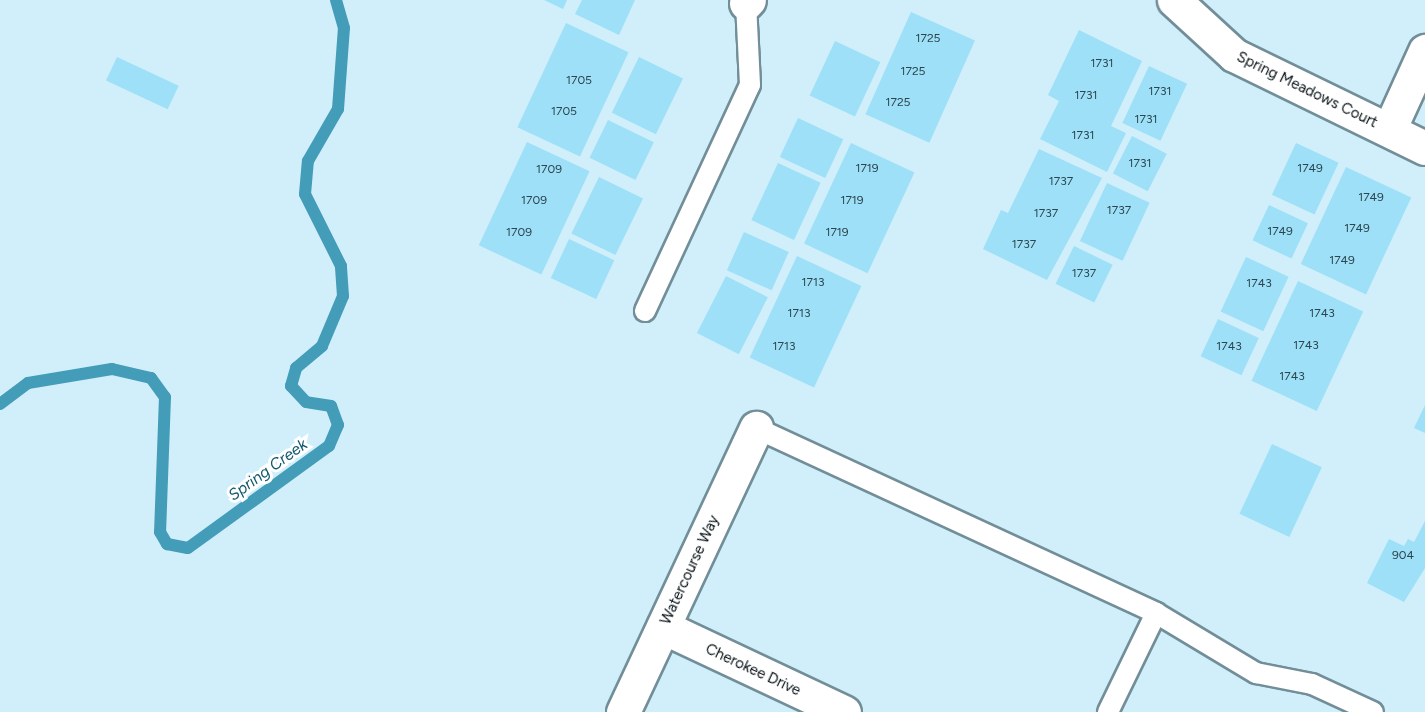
<!DOCTYPE html>
<style>
body{margin:0}
#map{position:relative;width:1425px;height:712px;overflow:hidden;background:#d0effa;font-family:Figtree,sans-serif}
div>[style]{position:absolute}
[style*='--x']{left:calc(var(--x)*1px);top:calc(var(--y)*1px);width:calc(var(--w)*1px);rotate:calc(var(--a)*1deg)}
.stream>*{height:12px;margin:-6px;padding:0 6px;transform-origin:6px;border-radius:6px;background:#439cb8}
.building>*{inset:0;background:#9de0f8;transform-origin:0 0}
.roads{filter:drop-shadow(2px 0 #728e98) drop-shadow(-2px 0 #728e98) drop-shadow(0 2px #728e98) drop-shadow(0 -2px #728e98)}
.lane>*{height:20px;margin:-10px;padding:0 10px;transform-origin:10px;border-radius:10px;background:#fff}
.street>*{height:33px;margin:-16.5px;padding:0 16.5px;transform-origin:16.5px;border-radius:16.5px;background:#fff}
span{translate:-50% -50%;white-space:nowrap;text-align:center;line-height:1.15;-webkit-text-stroke:6px #fff;paint-order:stroke}
.number-label{font-size:12px;color:#2c454e}
.number-label span{-webkit-text-stroke-width:0}
.street-label{font-size:15px;color:#071115}
.water-label{font-size:16px;color:#10596d;font-style:italic}
</style>
<div id="map">
<div class="stream">
<i style="--x:0;--y:404;--w:35;--a:-37"></i>
<i style="--x:28;--y:383;--w:85;--a:-9.5"></i>
<i style="--x:112;--y:369;--w:40;--a:13"></i>
<i style="--x:151;--y:378;--w:24;--a:54"></i>
<i style="--x:165;--y:397;--w:135;--a:92.1"></i>
<i style="--x:160;--y:532;--w:14;--a:60"></i>
<i style="--x:167;--y:544;--w:21;--a:11"></i>
<i style="--x:188;--y:548;--w:174;--a:-35.9"></i>
<i style="--x:329;--y:446;--w:23;--a:-67"></i>
<i style="--x:338;--y:425;--w:20;--a:-110"></i>
<i style="--x:331;--y:406;--w:25;--a:-171"></i>
<i style="--x:306;--y:402;--w:22;--a:-133"></i>
<i style="--x:291;--y:386;--w:19;--a:-74"></i>
<i style="--x:296;--y:368;--w:34;--a:-40"></i>
<i style="--x:322;--y:346;--w:54;--a:-67.2"></i>
<i style="--x:343;--y:296;--w:30;--a:-94"></i>
<i style="--x:341;--y:266;--w:80;--a:-116.6"></i>
<i style="--x:305;--y:194;--w:33;--a:-85"></i>
<i style="--x:308;--y:161;--w:60;--a:-60"></i>
<i style="--x:338;--y:109;--w:81;--a:-85.8"></i>
<i style="--x:344;--y:28;--w:29;--a:-106"></i>
</div>
<div class="building">
<i style="clip-path:polygon(544px 0,567px 0,563px 9px)"></i>
<i style="clip-path:polygon(582px 0,635px 0,619px 35px,575px 14px)"></i>
<i style="left:911px;top:12px;width:70px;height:112px;rotate:24deg"></i>
<i style="left:566px;top:23px;width:69px;height:115px;rotate:25deg"></i>
<i style="clip-path:polygon(1079px 30px,1142px 61px,1111px 126px,1126px 133px,1107px 172px,1040px 139px,1059px 101px,1048px 95px)"></i>
<i style="left:835px;top:41px;width:50px;height:60px;rotate:25deg"></i>
<i style="left:117px;top:57px;width:68px;height:26px;rotate:25deg"></i>
<i style="left:639px;top:57px;width:49px;height:62px;rotate:26deg"></i>
<i style="left:1149px;top:66px;width:42px;height:63px;rotate:25deg"></i>
<i style="left:798px;top:118px;width:50px;height:43px;rotate:25deg"></i>
<i style="left:608px;top:120px;width:51px;height:42px;rotate:26deg"></i>
<i style="left:1132px;top:136px;width:39px;height:42px;rotate:27deg"></i>
<i style="left:527px;top:142px;width:69px;height:114px;rotate:25deg"></i>
<i style="left:851px;top:143px;width:70px;height:111px;rotate:25deg"></i>
<i style="left:1296px;top:143px;width:47px;height:57px;rotate:25deg"></i>
<i style="clip-path:polygon(1039px 149px,1102px 178px,1047px 280px,983px 249px,1001px 210px,1008px 213px)"></i>
<i style="left:778px;top:163px;width:47px;height:63px;rotate:25deg"></i>
<i style="left:1346px;top:167px;width:72px;height:107px;rotate:25deg"></i>
<i style="left:599px;top:177px;width:49px;height:63px;rotate:26deg"></i>
<i style="left:1107px;top:183px;width:47px;height:64px;rotate:25deg"></i>
<i style="left:1269px;top:205px;width:43px;height:39px;rotate:25deg"></i>
<i style="left:744px;top:232px;width:49px;height:42px;rotate:24deg"></i>
<i style="left:569px;top:239px;width:50px;height:43px;rotate:25deg"></i>
<i style="left:1074px;top:246px;width:43px;height:42px;rotate:26deg"></i>
<i style="left:797px;top:256px;width:71px;height:112px;rotate:25deg"></i>
<i style="left:1246px;top:257px;width:47px;height:60px;rotate:25deg"></i>
<i style="left:726px;top:276px;width:47px;height:64px;rotate:27deg"></i>
<i style="left:1298px;top:281px;width:72px;height:110px;rotate:25deg"></i>
<i style="left:1218px;top:319px;width:45px;height:41px;rotate:25deg"></i>
<i style="clip-path:polygon(1425px 405px,1425px 433px,1414px 428px)"></i>
<i style="left:1272px;top:444px;width:55px;height:77px;rotate:25deg"></i>
<i style="clip-path:polygon(1425px 521px,1425px 568px,1404px 602px,1367px 583px,1389px 539px,1404px 546px,1408px 539px,1414px 542px)"></i>
</div>
<div class="roads">
<div class="lane">
<i style="--x:645;--y:311;--w:249;--a:-65.1"></i>
<i style="--x:750;--y:85;--w:82;--a:-92.8"></i>
<i style="--x:756;--y:428;--w:441;--a:24.8"></i>
<i style="--x:1156;--y:613;--w:117;--a:31"></i>
<i style="--x:1256;--y:673;--w:57;--a:11.1"></i>
<i style="--x:1312;--y:684;--w:67;--a:24.7"></i>
<i style="--x:1108;--y:712;--w:110;--a:-64.1"></i>
</div>
<div class="street">
<i style="--x:1174;--y:0;--w:81;--a:42.5"></i>
<i style="--x:1234;--y:55;--w:212;--a:26"></i>
<i style="--x:746;--y:3;--w:4;--a:-45"></i>
<i style="--x:1389;--y:130;--w:87;--a:-65.5"></i>
<i style="--x:663;--y:627;--w:200;--a:25.2"></i>
<i style="--x:623;--y:712;--w:314;--a:-64.9"></i>
</div>
</div>
<div class="number-label">
<span style="left:928px;top:39px">1725</span>
<span style="left:1102px;top:64px">1731</span>
<span style="left:913px;top:72px">1725</span>
<span style="left:579px;top:81px">1705</span>
<span style="left:1160px;top:92px">1731</span>
<span style="left:1086px;top:96px">1731</span>
<span style="left:898px;top:103px">1725</span>
<span style="left:564px;top:112px">1705</span>
<span style="left:1146px;top:120px">1731</span>
<span style="left:1083px;top:136px">1731</span>
<span style="left:1140px;top:164px">1731</span>
<span style="left:867px;top:169px">1719</span>
<span style="left:1310px;top:169px">1749</span>
<span style="left:549px;top:170px">1709</span>
<span style="left:1061px;top:182px">1737</span>
<span style="left:1371px;top:198px">1749</span>
<span style="left:534px;top:201px">1709</span>
<span style="left:852px;top:201px">1719</span>
<span style="left:1119px;top:211px">1737</span>
<span style="left:1046px;top:214px">1737</span>
<span style="left:1357px;top:229px">1749</span>
<span style="left:1280px;top:232px">1749</span>
<span style="left:519px;top:233px">1709</span>
<span style="left:837px;top:233px">1719</span>
<span style="left:1024px;top:245px">1737</span>
<span style="left:1342px;top:261px">1749</span>
<span style="left:1084px;top:274px">1737</span>
<span style="left:813px;top:283px">1713</span>
<span style="left:1259px;top:284px">1743</span>
<span style="left:799px;top:314px">1713</span>
<span style="left:1322px;top:314px">1743</span>
<span style="left:1306px;top:346px">1743</span>
<span style="left:784px;top:347px">1713</span>
<span style="left:1229px;top:347px">1743</span>
<span style="left:1292px;top:377px">1743</span>
<span style="left:1403px;top:556px">904</span>
</div>
<div class="street-label">
<span style="left:1307px;top:90px;rotate:26deg">Spring Meadows Court</span>
<span style="left:690px;top:570px;rotate:-65deg">Watercourse Way</span>
<span style="left:753px;top:670px;rotate:25deg">Cherokee Drive</span>
</div>
<div class="water-label">
<span style="left:268px;top:470px;rotate:-36deg">Spring Creek</span>
</div>
</div>
